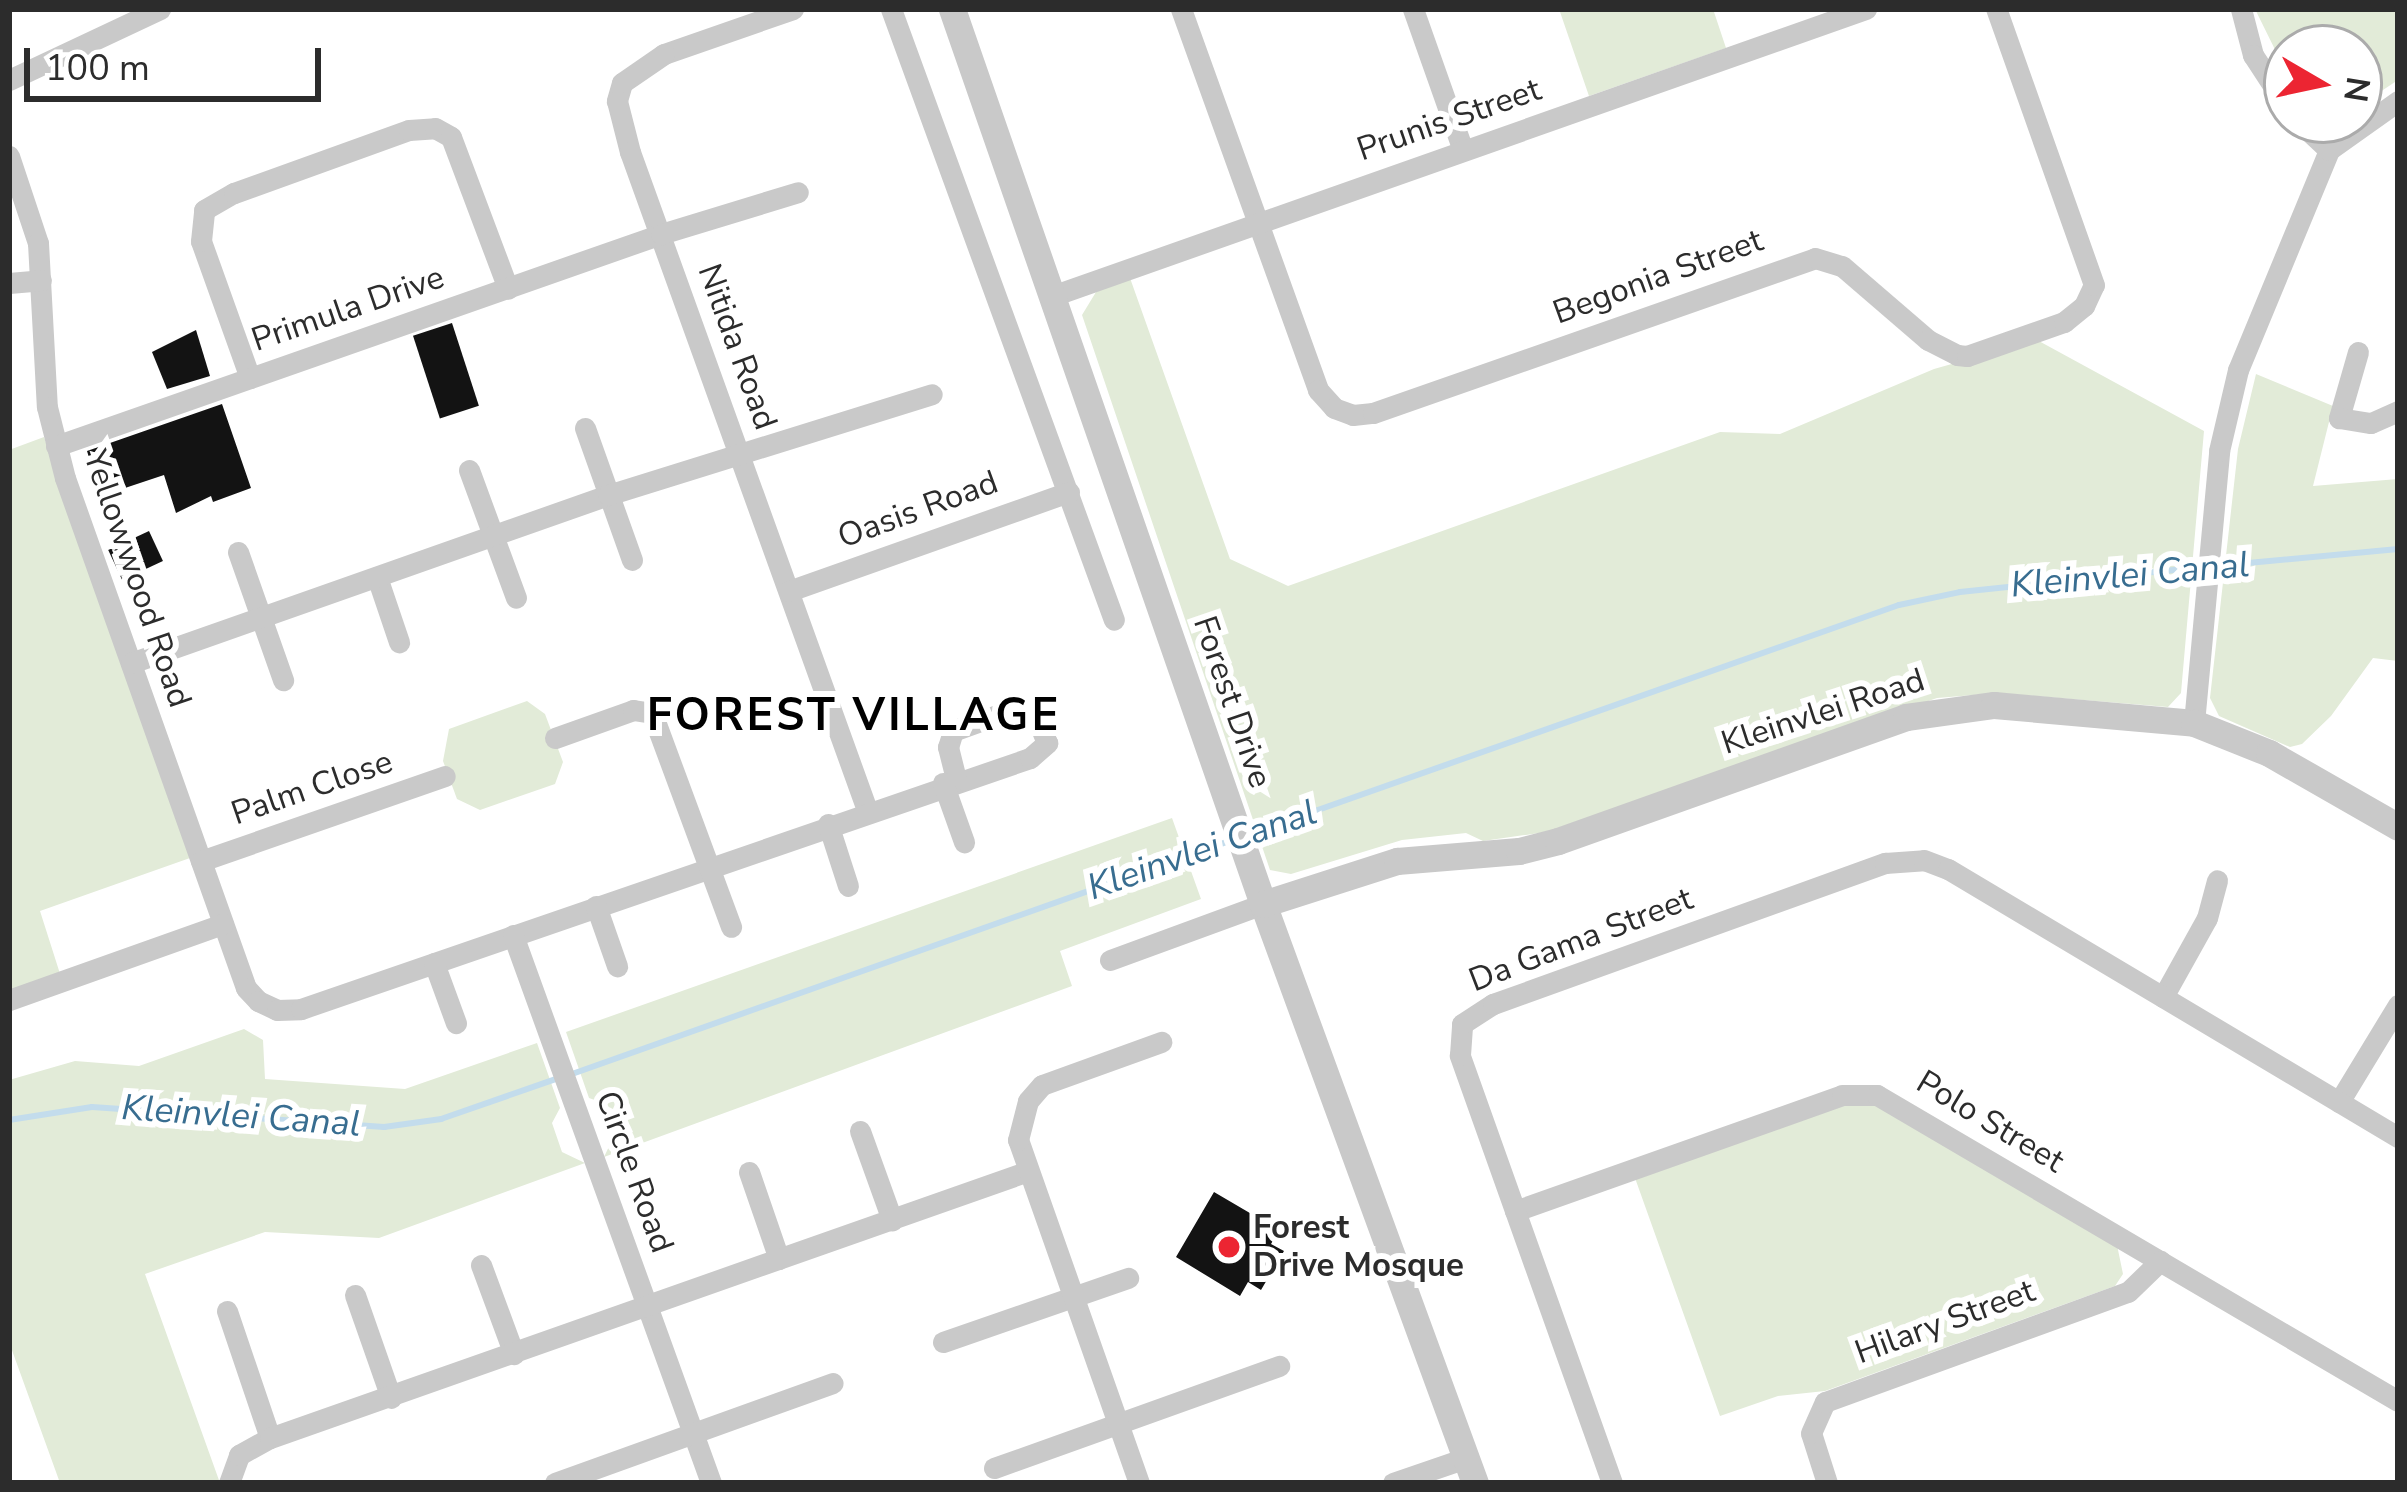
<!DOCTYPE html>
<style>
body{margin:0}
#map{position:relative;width:2407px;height:1492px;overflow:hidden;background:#fff;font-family:"Nunito Sans",sans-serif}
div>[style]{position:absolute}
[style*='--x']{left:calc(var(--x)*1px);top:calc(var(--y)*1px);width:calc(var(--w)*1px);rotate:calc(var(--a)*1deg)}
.green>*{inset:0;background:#e2ebd8}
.stream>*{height:6px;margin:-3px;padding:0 3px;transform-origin:3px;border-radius:3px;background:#c3dcec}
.building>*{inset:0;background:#131313;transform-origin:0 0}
.minor>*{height:21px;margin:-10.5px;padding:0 10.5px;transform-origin:10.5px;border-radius:10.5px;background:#c9c9c9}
.tertiary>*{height:27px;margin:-13.5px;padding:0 13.5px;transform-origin:13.5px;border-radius:13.5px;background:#c9c9c9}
.dots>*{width:33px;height:33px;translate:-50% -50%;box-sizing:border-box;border:6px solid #fff;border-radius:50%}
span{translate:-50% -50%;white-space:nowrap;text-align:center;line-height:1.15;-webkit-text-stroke:12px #fff;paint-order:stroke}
.street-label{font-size:33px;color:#2c2c2c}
.poi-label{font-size:33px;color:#2c2c2c;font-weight:700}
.left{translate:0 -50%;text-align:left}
.water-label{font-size:36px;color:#386d90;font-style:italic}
.district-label{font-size:45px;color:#000;font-weight:700;letter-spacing:3px}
.frame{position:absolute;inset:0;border:12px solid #2c2c2c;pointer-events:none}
.north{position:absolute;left:2263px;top:24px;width:120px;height:120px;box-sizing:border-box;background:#fff;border:3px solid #ababab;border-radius:50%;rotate:99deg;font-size:33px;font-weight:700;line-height:48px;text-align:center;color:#2c2c2c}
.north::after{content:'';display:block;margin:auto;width:42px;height:54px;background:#ec2532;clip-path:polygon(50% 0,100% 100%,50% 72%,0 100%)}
.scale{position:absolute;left:24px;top:48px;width:297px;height:54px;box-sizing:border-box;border:6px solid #2c2c2c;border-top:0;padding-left:15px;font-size:36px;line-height:42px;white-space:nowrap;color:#2c2c2c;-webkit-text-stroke:9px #fff;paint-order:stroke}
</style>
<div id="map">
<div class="green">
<i style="clip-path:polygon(1559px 9px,1713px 9px,1726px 48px,1589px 96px)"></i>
<i style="clip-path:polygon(2255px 9px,2398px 9px,2398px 80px,2359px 106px,2359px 48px,2287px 48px,2287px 74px)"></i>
<i style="clip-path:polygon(1130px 278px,1230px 559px,1288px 586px,1720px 432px,1780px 434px,1934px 369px,2037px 340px,2204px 431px,2181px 693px,2168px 707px,1998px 693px,1937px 698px,1546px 832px,1483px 841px,1466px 833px,1402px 840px,1291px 874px,1270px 870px,1082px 315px,1096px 292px)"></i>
<i style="clip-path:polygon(2256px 374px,2333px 406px,2313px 486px,2398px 479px,2398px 661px,2373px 658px,2331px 716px,2302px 744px,2290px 747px,2219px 716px,2210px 698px,2238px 449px)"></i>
<i style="clip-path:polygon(44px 437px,190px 858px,40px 911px,62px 980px,9px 999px,9px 450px)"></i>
<i style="clip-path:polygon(527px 701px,545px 714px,563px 762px,555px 784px,480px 810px,457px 799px,443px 761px,449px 729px)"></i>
<i style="clip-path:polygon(1172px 818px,1201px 899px,1060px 951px,1072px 986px,604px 1157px,615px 1134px,606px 1104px,589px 1098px,566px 1032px)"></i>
<i style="clip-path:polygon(244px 1029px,263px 1040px,265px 1079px,405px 1089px,537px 1043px,560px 1108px,552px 1123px,562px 1152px,585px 1163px,379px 1238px,265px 1232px,145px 1274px,220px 1483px,60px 1483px,9px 1342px,9px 1080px,75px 1061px,139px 1066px)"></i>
<i style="clip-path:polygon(1849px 1101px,1870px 1101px,2117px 1245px,2123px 1274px,2115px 1286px,1825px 1391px,1778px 1396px,1720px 1416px,1635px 1178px)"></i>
</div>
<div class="stream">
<i style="--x:2216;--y:566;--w:183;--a:-5.3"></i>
<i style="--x:1250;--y:834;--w:688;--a:-19.44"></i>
<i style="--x:1899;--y:605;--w:62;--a:-12"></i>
<i style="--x:1960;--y:592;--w:244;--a:-5.9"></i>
<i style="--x:572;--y:1074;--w:700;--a:-19.52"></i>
<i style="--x:9;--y:1120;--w:84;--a:-8.9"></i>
<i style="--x:92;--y:1107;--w:293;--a:3.9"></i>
<i style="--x:384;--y:1127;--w:58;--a:-8"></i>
<i style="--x:441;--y:1119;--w:125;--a:-19.2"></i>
</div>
<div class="building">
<i style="left:452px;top:323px;width:87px;height:41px;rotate:72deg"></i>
<i style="clip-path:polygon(196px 330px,210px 376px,167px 389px,152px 352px)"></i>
<i style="clip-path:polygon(222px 404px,251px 488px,213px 502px,211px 496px,176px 513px,164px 475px,101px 496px,87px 451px)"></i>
<i style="left:149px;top:531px;width:33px;height:45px;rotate:65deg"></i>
<i style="clip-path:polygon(1214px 1192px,1279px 1230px,1271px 1244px,1284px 1251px,1261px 1290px,1248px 1282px,1240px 1296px,1176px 1257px)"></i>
</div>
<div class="minor">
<i style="--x:793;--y:9;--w:137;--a:160.8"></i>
<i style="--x:664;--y:54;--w:51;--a:145.4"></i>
<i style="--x:622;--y:83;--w:19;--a:106"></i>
<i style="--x:617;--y:101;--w:53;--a:75.7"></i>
<i style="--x:630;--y:152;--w:699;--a:70.19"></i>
<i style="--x:891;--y:9;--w:650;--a:69.95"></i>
<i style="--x:1181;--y:9;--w:405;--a:70.2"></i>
<i style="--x:1318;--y:390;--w:24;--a:48"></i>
<i style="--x:1334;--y:408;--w:20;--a:20"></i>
<i style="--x:1353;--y:415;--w:20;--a:-6"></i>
<i style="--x:1373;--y:413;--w:468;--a:-19.3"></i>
<i style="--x:1815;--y:258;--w:28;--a:17"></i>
<i style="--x:1842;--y:266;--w:113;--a:40.7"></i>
<i style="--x:1928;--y:340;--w:33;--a:27"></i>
<i style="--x:1957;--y:355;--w:10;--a:6"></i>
<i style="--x:1967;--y:356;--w:103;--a:-19.3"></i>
<i style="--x:2064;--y:322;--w:26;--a:-39"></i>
<i style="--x:2084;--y:306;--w:23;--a:-65"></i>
<i style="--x:2094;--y:285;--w:293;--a:-109.5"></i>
<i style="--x:1413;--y:9;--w:150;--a:70.5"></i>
<i style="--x:2241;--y:9;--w:48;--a:75.4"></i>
<i style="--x:2253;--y:55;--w:62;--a:56.8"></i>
<i style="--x:9;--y:80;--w:167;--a:-25.2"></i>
<i style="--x:2297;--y:120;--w:44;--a:43.2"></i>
<i style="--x:9;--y:156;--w:92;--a:71.6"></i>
<i style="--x:38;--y:243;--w:164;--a:86.9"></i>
<i style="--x:47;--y:407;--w:73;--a:75.8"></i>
<i style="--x:65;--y:478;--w:541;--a:70.46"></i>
<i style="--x:246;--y:988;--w:18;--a:47"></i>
<i style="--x:258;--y:1001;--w:21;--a:25"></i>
<i style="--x:277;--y:1010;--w:24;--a:-2"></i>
<i style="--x:301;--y:1009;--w:771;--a:-19"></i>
<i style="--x:1030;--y:758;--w:23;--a:-41"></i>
<i style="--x:1047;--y:743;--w:35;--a:-112"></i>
<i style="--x:1034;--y:711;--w:16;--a:-165"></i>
<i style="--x:1019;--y:707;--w:70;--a:160"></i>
<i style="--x:953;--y:731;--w:17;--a:107"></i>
<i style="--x:948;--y:747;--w:33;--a:76"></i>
<i style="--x:9;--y:283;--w:32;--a:-5"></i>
<i style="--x:1055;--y:295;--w:860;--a:-19.43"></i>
<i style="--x:2358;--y:352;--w:69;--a:106.1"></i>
<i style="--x:2339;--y:418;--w:32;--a:9"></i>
<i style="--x:2371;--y:423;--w:30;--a:-24"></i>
<i style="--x:250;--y:378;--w:145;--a:-109.7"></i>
<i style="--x:201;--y:241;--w:31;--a:-84"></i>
<i style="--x:204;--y:210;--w:34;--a:-30"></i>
<i style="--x:234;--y:193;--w:186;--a:-19.8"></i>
<i style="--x:409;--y:130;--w:26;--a:-4"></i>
<i style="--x:435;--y:128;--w:18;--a:29"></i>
<i style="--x:451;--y:137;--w:162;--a:69.4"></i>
<i style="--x:585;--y:428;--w:140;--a:70.4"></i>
<i style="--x:56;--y:446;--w:641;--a:-19.31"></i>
<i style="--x:661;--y:234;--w:143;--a:-17"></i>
<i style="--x:469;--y:470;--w:136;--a:69.8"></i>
<i style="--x:238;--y:552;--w:136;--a:70.6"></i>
<i style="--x:377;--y:577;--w:69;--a:71.3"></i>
<i style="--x:789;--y:591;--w:297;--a:-19.5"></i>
<i style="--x:131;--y:663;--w:506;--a:-19.4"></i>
<i style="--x:608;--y:495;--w:339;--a:-17.3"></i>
<i style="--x:2194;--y:723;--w:273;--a:-84.7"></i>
<i style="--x:2219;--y:451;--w:83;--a:-76.8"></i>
<i style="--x:2238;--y:370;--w:238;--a:-67.5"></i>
<i style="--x:2329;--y:150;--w:85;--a:-35.4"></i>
<i style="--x:555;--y:738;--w:83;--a:-19.7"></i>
<i style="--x:633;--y:710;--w:19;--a:9"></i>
<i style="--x:652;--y:713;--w:228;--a:69.7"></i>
<i style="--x:943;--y:783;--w:63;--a:70.4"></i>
<i style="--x:828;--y:824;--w:65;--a:72.1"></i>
<i style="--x:201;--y:861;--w:258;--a:-19.2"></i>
<i style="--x:596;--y:906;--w:64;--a:70.7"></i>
<i style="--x:513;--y:935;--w:583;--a:70.13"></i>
<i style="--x:1110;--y:960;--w:163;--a:-20.1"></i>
<i style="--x:434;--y:963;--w:64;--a:69.9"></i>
<i style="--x:2163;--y:997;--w:90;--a:-60.9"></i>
<i style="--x:2207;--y:918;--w:39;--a:-75"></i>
<i style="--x:9;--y:1000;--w:227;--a:-19.6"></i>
<i style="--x:2339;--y:1102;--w:114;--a:-58.7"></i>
<i style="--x:860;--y:1131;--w:95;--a:70.2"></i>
<i style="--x:749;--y:1172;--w:92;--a:71"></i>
<i style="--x:1515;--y:1211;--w:347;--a:-19.5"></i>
<i style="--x:1842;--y:1095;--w:35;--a:0"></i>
<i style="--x:1877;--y:1095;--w:604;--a:30.43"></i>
<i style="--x:481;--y:1265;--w:95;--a:69.7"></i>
<i style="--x:355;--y:1295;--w:109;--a:70.7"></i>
<i style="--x:227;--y:1311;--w:134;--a:71.3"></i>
<i style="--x:943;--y:1342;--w:196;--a:-19.1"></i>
<i style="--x:994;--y:1468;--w:303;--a:-19.7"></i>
<i style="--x:229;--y:1483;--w:30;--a:-70"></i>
<i style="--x:239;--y:1455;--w:35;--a:-29"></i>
<i style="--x:270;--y:1438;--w:804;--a:-19.4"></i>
<i style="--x:555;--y:1483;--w:295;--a:-19.8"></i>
<i style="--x:1139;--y:1483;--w:364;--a:-109.4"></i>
<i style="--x:1018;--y:1140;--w:40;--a:-75.6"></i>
<i style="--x:1028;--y:1101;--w:21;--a:-49"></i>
<i style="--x:1042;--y:1085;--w:127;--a:-19.9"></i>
<i style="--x:1393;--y:1483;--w:77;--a:-18.9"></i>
<i style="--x:1612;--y:1483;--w:454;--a:-109.6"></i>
<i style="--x:1460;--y:1055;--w:31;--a:-86"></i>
<i style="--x:1462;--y:1024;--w:37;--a:-33"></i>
<i style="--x:1493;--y:1004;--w:417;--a:-19.8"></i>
<i style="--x:1885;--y:863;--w:39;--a:-4"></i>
<i style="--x:1924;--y:860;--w:26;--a:21"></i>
<i style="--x:1948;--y:869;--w:524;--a:30.78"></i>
<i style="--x:1827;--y:1483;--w:52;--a:-107.7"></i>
<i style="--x:1811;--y:1433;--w:34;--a:-66"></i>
<i style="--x:1825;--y:1402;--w:322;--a:-20"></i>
<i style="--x:2128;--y:1292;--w:45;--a:-44.1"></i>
</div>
<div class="tertiary">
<i style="--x:952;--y:9;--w:947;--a:70.84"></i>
<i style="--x:1263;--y:904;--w:617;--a:69.89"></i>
<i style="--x:1263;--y:904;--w:141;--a:-17.8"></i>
<i style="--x:1397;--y:861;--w:122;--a:-4.7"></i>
<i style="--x:1519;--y:851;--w:40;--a:-14.4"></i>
<i style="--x:1558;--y:841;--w:369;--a:-19.6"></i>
<i style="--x:1906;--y:717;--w:89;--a:-7.8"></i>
<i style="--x:1994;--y:705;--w:201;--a:5.1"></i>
<i style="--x:2194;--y:723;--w:81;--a:21.8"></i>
<i style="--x:2269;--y:753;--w:149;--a:29.8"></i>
</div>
<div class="dots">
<i style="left:1229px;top:1247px;background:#ec2532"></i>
</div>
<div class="street-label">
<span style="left:1449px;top:120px;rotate:-19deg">Prunis Street</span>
<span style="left:1658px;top:277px;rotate:-20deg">Begonia Street</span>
<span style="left:348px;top:309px;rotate:-19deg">Primula Drive</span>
<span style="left:737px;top:347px;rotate:70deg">Nitida Road</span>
<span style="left:918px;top:510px;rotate:-20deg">Oasis Road</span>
<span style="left:137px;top:579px;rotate:71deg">Yellowwood Road</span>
<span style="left:1232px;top:702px;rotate:71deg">Forest Drive</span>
<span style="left:1823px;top:712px;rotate:-18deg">Kleinvlei Road</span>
<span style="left:312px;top:788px;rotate:-19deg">Palm Close</span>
<span style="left:1581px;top:940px;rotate:-21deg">Da Gama Street</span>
<span style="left:1990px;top:1122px;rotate:31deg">Polo Street</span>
<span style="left:634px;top:1172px;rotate:70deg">Circle Road</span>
<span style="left:1945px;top:1322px;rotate:-20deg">Hilary Street</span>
</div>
<div class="poi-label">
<span class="left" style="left:1253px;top:1247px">Forest<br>Drive Mosque</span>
</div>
<div class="water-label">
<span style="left:2130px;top:575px;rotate:-5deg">Kleinvlei Canal</span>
<span style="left:1202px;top:850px;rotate:-19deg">Kleinvlei Canal</span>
<span style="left:241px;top:1116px;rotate:4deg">Kleinvlei Canal</span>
</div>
<div class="district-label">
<span style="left:854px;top:716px">FOREST VILLAGE</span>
</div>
<div class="frame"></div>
<div class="north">N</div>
<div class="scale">100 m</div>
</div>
